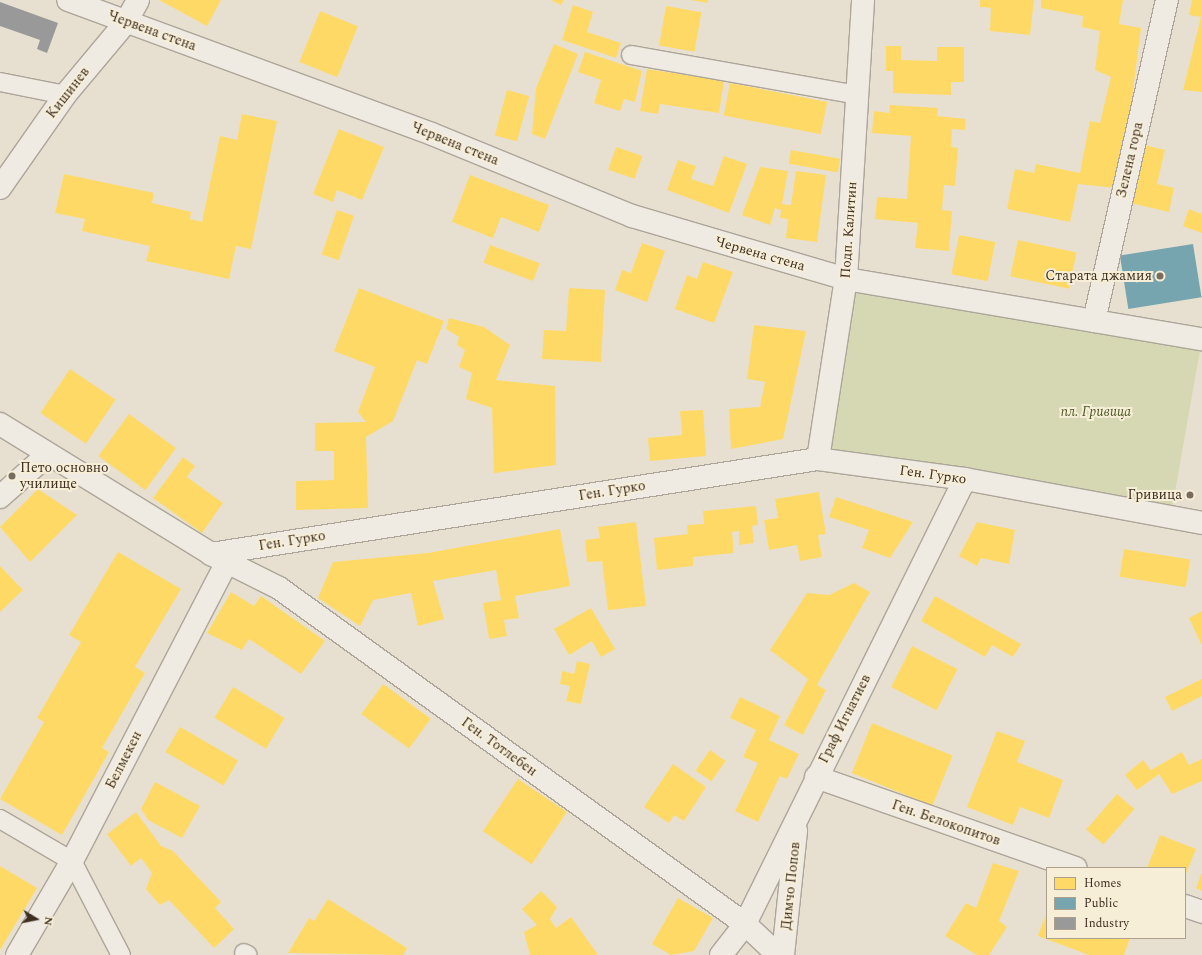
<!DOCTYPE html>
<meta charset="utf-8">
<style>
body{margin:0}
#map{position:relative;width:1202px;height:955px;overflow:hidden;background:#e7e0d1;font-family:Spectral,serif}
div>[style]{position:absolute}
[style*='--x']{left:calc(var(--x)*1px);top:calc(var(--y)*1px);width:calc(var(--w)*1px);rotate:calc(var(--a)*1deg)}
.green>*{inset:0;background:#d6d7b3;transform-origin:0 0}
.homes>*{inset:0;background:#ffd966;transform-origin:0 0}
.public>*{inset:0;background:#76a5af;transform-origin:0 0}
.industry>*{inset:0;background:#999}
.roads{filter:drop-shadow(1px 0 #ada599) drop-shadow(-1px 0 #ada599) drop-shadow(0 1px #ada599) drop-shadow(0 -1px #ada599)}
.lane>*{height:18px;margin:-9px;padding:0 9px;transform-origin:9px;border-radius:9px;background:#efebe3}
.street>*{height:22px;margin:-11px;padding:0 11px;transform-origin:11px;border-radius:11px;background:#efebe3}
.secondary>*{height:22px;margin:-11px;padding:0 11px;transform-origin:11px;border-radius:11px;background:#efebe3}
.dots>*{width:11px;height:11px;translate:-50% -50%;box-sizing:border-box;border:2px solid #f7eed8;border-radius:50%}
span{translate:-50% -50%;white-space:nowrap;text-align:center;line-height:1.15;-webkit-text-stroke:4px #f7eed8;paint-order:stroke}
.street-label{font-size:14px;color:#3d2e20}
.poi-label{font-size:14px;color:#3d2e20}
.right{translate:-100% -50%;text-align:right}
.left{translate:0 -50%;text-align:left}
.park-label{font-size:14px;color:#4d5a26;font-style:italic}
.legend{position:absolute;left:1046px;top:867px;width:140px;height:72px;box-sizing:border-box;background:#f7eed8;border:1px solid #ada18e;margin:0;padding:5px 7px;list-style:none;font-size:12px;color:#3d2e20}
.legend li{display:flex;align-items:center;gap:8px;height:20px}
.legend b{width:20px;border:1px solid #ada18e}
.north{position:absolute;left:16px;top:899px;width:40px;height:40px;-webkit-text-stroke:3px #f7eed8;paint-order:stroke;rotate:100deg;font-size:11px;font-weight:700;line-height:16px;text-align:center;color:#3d2e20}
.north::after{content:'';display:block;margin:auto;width:14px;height:18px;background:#3d2e20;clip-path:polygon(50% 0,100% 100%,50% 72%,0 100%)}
</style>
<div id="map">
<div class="green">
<i style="left:846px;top:279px;width:361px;height:182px;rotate:10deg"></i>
</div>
<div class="homes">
<i style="clip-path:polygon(159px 0,221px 0,207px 26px)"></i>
<i style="clip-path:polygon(551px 0,564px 0,561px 5px)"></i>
<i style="clip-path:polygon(691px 0,708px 0,708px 3px)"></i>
<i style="clip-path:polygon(980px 0,1034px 0,1030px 35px,990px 31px,991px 8px,980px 7px)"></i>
<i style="clip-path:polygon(1041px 0,1123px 0,1119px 24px,1141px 28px,1128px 129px,1115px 188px,1078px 184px,1070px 222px,1007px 209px,1015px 169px,1034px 173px,1036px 164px,1080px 173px,1090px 121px,1100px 123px,1111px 77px,1095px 70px,1100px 31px,1082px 27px,1083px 16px,1041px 8px)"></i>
<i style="clip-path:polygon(1192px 0,1202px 0,1202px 92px,1183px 90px,1201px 17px,1189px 15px)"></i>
<i style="clip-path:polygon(573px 5px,593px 12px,587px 32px,621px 43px,616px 58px,562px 40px)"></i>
<i style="left:666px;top:6px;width:36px;height:40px;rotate:10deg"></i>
<i style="left:320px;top:11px;width:41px;height:55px;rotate:22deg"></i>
<i style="clip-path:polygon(554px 44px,578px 54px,545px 139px,532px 134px,536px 88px)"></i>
<i style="clip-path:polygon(886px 46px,901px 46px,901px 60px,937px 61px,937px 47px,964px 47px,964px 82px,951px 82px,951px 95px,893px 93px,893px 71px,886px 71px)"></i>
<i style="clip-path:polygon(585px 52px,642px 71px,635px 102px,624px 99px,620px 111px,594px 103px,601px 80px,578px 72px)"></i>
<i style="clip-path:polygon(647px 69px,724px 81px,719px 113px,660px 104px,658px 114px,640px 111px)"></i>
<i style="left:730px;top:83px;width:99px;height:33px;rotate:11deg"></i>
<i style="left:507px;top:90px;width:23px;height:47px;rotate:15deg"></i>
<i style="clip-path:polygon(890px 105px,938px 108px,937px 116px,966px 119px,965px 130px,952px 129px,951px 147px,958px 148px,955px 186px,944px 185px,942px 210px,952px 211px,949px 251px,915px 248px,918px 223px,875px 219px,877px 197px,907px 199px,911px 136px,872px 133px,874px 111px,889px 113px)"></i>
<i style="clip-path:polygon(242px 114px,277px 121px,251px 249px,236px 246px,229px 279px,146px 261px,150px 246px,82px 231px,85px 219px,55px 213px,64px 174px,154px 193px,152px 203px,191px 212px,190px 219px,202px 222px,220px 136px,237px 140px)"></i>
<i style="clip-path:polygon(339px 129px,384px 147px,362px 200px,337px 190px,333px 202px,313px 194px)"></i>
<i style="clip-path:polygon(1140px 144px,1165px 150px,1157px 184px,1174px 188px,1169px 212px,1126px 202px)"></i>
<i style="left:616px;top:147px;width:28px;height:24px;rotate:19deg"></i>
<i style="left:791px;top:150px;width:50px;height:14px;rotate:10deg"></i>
<i style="clip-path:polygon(724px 156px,747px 164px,729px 213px,667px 190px,678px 160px,696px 166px,691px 179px,713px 186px)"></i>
<i style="clip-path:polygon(760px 167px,788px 171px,782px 204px,791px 205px,796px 171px,826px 175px,817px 242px,786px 238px,788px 219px,780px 218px,781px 210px,775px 208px,770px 225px,742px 215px)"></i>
<i style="clip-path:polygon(470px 175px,549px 205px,539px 232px,501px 217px,493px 238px,452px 222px)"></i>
<i style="clip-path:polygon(1189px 209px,1201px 214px,1202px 210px,1202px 233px,1183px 226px)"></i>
<i style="left:337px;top:210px;width:18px;height:47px;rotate:19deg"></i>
<i style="left:959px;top:235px;width:37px;height:40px;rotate:11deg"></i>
<i style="left:1018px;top:240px;width:60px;height:37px;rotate:12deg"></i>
<i style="clip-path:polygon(642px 243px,665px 251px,647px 302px,615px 290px,622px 270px,631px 273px)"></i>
<i style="left:490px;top:245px;width:53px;height:19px;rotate:20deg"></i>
<i style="clip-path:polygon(703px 262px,733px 272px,714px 323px,675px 309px,687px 275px,697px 279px)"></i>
<i style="clip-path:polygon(359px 288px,444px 321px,427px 364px,417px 360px,393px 421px,366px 437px,368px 508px,296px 510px,296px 481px,334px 480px,334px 451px,315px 451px,315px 423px,366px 422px,358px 412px,375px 367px,334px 351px)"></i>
<i style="clip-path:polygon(569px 288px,605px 290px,601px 362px,542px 359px,544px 330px,566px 331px)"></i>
<i style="clip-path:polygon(449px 318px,484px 327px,510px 345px,496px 380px,555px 386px,556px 465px,494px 473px,492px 408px,466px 399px,472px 373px,459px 367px,465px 350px,457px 345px,459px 337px,446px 329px)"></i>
<i style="clip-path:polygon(754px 325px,806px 331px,783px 439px,731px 449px,729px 409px,760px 407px,765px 382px,747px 379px)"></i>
<i style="left:70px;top:369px;width:55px;height:53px;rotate:34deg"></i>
<i style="clip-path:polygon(703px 410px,706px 456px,650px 461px,648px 438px,682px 435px,680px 411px)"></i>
<i style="left:129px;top:414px;width:58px;height:52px;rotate:36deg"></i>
<i style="clip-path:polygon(183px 457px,195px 466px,187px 477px,223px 503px,202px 533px,153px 498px)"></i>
<i style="clip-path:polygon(38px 489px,77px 515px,30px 562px,0 527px)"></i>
<i style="clip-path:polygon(819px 492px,826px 534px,818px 535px,822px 557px,800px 561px,797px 545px,769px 550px,764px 520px,778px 518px,775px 499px)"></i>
<i style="clip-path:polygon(836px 497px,913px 522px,890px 558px,862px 548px,869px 530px,829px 517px)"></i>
<i style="clip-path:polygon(756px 506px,758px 525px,752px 526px,754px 543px,739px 545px,739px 531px,732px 532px,734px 553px,693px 557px,693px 566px,657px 570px,654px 538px,688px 534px,687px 525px,704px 524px,703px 511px)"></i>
<i style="clip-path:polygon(636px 522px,646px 606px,608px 610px,602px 561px,587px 562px,585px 540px,600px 538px,598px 527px)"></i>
<i style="clip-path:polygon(977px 522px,1015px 530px,1009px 564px,981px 558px,977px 566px,959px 556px)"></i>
<i style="clip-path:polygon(560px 529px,570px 586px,515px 596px,519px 618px,504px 620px,507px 636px,489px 639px,483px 603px,501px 600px,496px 570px,433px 581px,444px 619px,418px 626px,411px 593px,373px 600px,360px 626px,318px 598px,333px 562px,428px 553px)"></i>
<i style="left:1124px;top:549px;width:67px;height:28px;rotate:9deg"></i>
<i style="clip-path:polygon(118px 552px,181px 589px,135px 667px,145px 673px,102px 748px,109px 752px,62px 835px,0 799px,44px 722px,37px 718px,81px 642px,69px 635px)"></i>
<i style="clip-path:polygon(0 566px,23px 590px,0 612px)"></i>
<i style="clip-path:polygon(854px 583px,870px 592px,817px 685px,826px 690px,803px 735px,784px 725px,808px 679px,770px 650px,807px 593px,829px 595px)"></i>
<i style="clip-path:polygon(231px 592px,254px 606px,261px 596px,325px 641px,301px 674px,249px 639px,242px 650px,207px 633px)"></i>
<i style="clip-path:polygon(935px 596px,1021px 644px,1013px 657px,992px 645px,985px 657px,921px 621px)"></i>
<i style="clip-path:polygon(591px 608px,615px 649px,601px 657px,592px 641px,569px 655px,554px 629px)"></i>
<i style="clip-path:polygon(1202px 611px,1202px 646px,1189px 618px)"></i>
<i style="left:912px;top:646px;width:51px;height:46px;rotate:27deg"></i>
<i style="clip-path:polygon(577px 661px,590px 664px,581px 704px,566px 701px,570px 686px,560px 684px,562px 671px,574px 674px)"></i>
<i style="clip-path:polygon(1202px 679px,1202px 696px,1172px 711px,1165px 697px)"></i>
<i style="left:383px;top:684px;width:59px;height:37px;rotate:36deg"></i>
<i style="left:233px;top:687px;width:60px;height:36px;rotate:31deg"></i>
<i style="clip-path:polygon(740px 697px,780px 716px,769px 740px,799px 754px,787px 779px,780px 776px,758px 822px,735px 811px,758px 763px,743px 757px,756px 730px,730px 718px)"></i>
<i style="left:872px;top:723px;width:87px;height:54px;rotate:22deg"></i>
<i style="left:180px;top:727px;width:67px;height:29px;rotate:30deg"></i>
<i style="clip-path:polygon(997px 731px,1025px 741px,1017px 762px,1063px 780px,1049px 818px,1020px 807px,1013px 825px,967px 807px)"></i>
<i style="left:710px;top:750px;width:19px;height:25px;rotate:35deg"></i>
<i style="clip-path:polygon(1182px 752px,1189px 765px,1202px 759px,1202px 781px,1172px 794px,1159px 774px,1137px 790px,1125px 775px,1143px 760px,1151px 770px)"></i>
<i style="clip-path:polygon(673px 764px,706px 787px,684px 821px,674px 815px,669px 823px,644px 807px)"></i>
<i style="left:518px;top:779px;width:59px;height:63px;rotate:34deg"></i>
<i style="clip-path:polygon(155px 782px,200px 806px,182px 838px,148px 820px,141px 809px)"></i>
<i style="left:1117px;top:794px;width:23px;height:47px;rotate:41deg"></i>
<i style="clip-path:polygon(136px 812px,161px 846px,173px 851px,221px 902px,215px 908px,234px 929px,214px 948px,169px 900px,160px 905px,146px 889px,152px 873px,141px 858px,131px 866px,107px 834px)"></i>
<i style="clip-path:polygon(1160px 835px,1196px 849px,1185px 876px,1185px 868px,1147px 868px)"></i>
<i style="clip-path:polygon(993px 863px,1019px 871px,999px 921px,1007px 927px,989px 955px,977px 955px,945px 936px,966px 903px,976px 908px)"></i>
<i style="clip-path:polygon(0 866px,37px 888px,0 950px)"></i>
<i style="clip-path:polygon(1202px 872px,1202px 891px,1196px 888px)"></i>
<i style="clip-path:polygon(541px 891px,557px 907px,550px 919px,556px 928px,571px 917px,598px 955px,530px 955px,524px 932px,537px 925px,522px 909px)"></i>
<i style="clip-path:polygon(678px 898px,713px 918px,694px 951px,671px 955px,652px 944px)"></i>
<i style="clip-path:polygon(328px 899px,407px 948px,403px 955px,288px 953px,309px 918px,314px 921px)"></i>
<i style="clip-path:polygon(1047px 912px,1047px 938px,1130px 938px,1124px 955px,1089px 955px,1038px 936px)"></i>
</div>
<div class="public">
<i style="left:1193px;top:244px;width:54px;height:74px;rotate:81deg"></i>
</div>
<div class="industry">
<i style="clip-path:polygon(0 2px,58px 23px,47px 53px,37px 49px,40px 40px,0 26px)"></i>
</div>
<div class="roads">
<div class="lane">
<i style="--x:631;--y:55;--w:230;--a:10"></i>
<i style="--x:0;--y:82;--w:66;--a:11.3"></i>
<i style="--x:0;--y:819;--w:83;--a:30.3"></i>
<i style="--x:72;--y:861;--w:106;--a:62.5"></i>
<i style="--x:244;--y:953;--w:4;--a:27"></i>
</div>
<div class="street">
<i style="--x:68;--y:0;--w:388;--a:20.2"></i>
<i style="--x:432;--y:134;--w:216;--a:22.3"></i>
<i style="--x:632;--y:216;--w:223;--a:16.4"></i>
<i style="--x:846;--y:279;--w:361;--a:9.6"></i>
<i style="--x:0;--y:188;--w:113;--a:-55"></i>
<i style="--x:65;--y:95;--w:95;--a:-50.1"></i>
<i style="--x:126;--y:22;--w:25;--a:-61"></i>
<i style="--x:1094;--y:321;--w:329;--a:-77.2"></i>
<i style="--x:818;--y:459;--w:182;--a:-81.2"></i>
<i style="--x:846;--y:279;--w:280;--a:-86.5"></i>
<i style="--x:0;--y:497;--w:63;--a:-41.8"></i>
<i style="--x:211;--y:554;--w:76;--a:26.6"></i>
<i style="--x:279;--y:588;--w:575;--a:35.79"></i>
<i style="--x:745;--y:924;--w:45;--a:43.2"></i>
<i style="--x:816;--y:777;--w:275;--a:19.3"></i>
<i style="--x:1185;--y:906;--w:18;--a:19"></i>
<i style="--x:17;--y:955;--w:109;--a:-59.7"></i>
<i style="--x:72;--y:861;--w:337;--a:-62.6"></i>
<i style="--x:721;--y:955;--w:39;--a:-52"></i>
<i style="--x:745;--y:924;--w:496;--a:-63.7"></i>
<i style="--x:783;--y:955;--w:125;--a:-84"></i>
</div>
<div class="secondary">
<i style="--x:0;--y:424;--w:248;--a:31.6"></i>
<i style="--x:211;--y:554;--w:614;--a:-8.9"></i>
<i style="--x:818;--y:459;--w:148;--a:7.7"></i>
<i style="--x:965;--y:479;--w:241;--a:10.5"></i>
</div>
</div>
<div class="dots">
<i style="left:1160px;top:276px;background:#786c5e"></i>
<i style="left:12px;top:476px;background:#786c5e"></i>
<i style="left:1190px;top:495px;background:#786c5e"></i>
</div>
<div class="street-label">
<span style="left:152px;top:31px;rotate:20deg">Червена стена</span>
<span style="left:68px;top:93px;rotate:-52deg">Кишинев</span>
<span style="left:455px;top:144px;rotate:22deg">Червена стена</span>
<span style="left:1130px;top:160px;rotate:-77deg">Зелена гора</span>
<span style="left:849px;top:230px;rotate:-86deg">Подп. Калитин</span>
<span style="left:760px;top:254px;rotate:16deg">Червена стена</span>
<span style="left:933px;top:475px;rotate:8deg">Ген. Гурко</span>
<span style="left:612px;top:491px;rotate:-9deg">Ген. Гурко</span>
<span style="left:292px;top:541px;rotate:-9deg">Ген. Гурко</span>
<span style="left:845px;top:719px;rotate:-63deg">Граф Игнатиев</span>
<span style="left:499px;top:747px;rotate:36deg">Ген. Тотлебен</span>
<span style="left:124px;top:760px;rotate:-63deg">Белмекен</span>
<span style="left:946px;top:823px;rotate:19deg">Ген. Белокопитов</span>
<span style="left:791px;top:886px;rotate:-84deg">Димчо Попов</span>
</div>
<div class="poi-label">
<span class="right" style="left:1152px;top:276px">Старата джамия</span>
<span class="left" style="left:20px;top:476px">Пето основно<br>училище</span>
<span class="right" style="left:1182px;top:495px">Гривица</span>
</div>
<div class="park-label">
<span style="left:1096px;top:412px">пл. Гривица</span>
</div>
<ul class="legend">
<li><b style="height:11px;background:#ffd966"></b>Homes</li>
<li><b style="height:11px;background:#76a5af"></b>Public</li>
<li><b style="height:11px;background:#999"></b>Industry</li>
</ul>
<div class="north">N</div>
</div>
